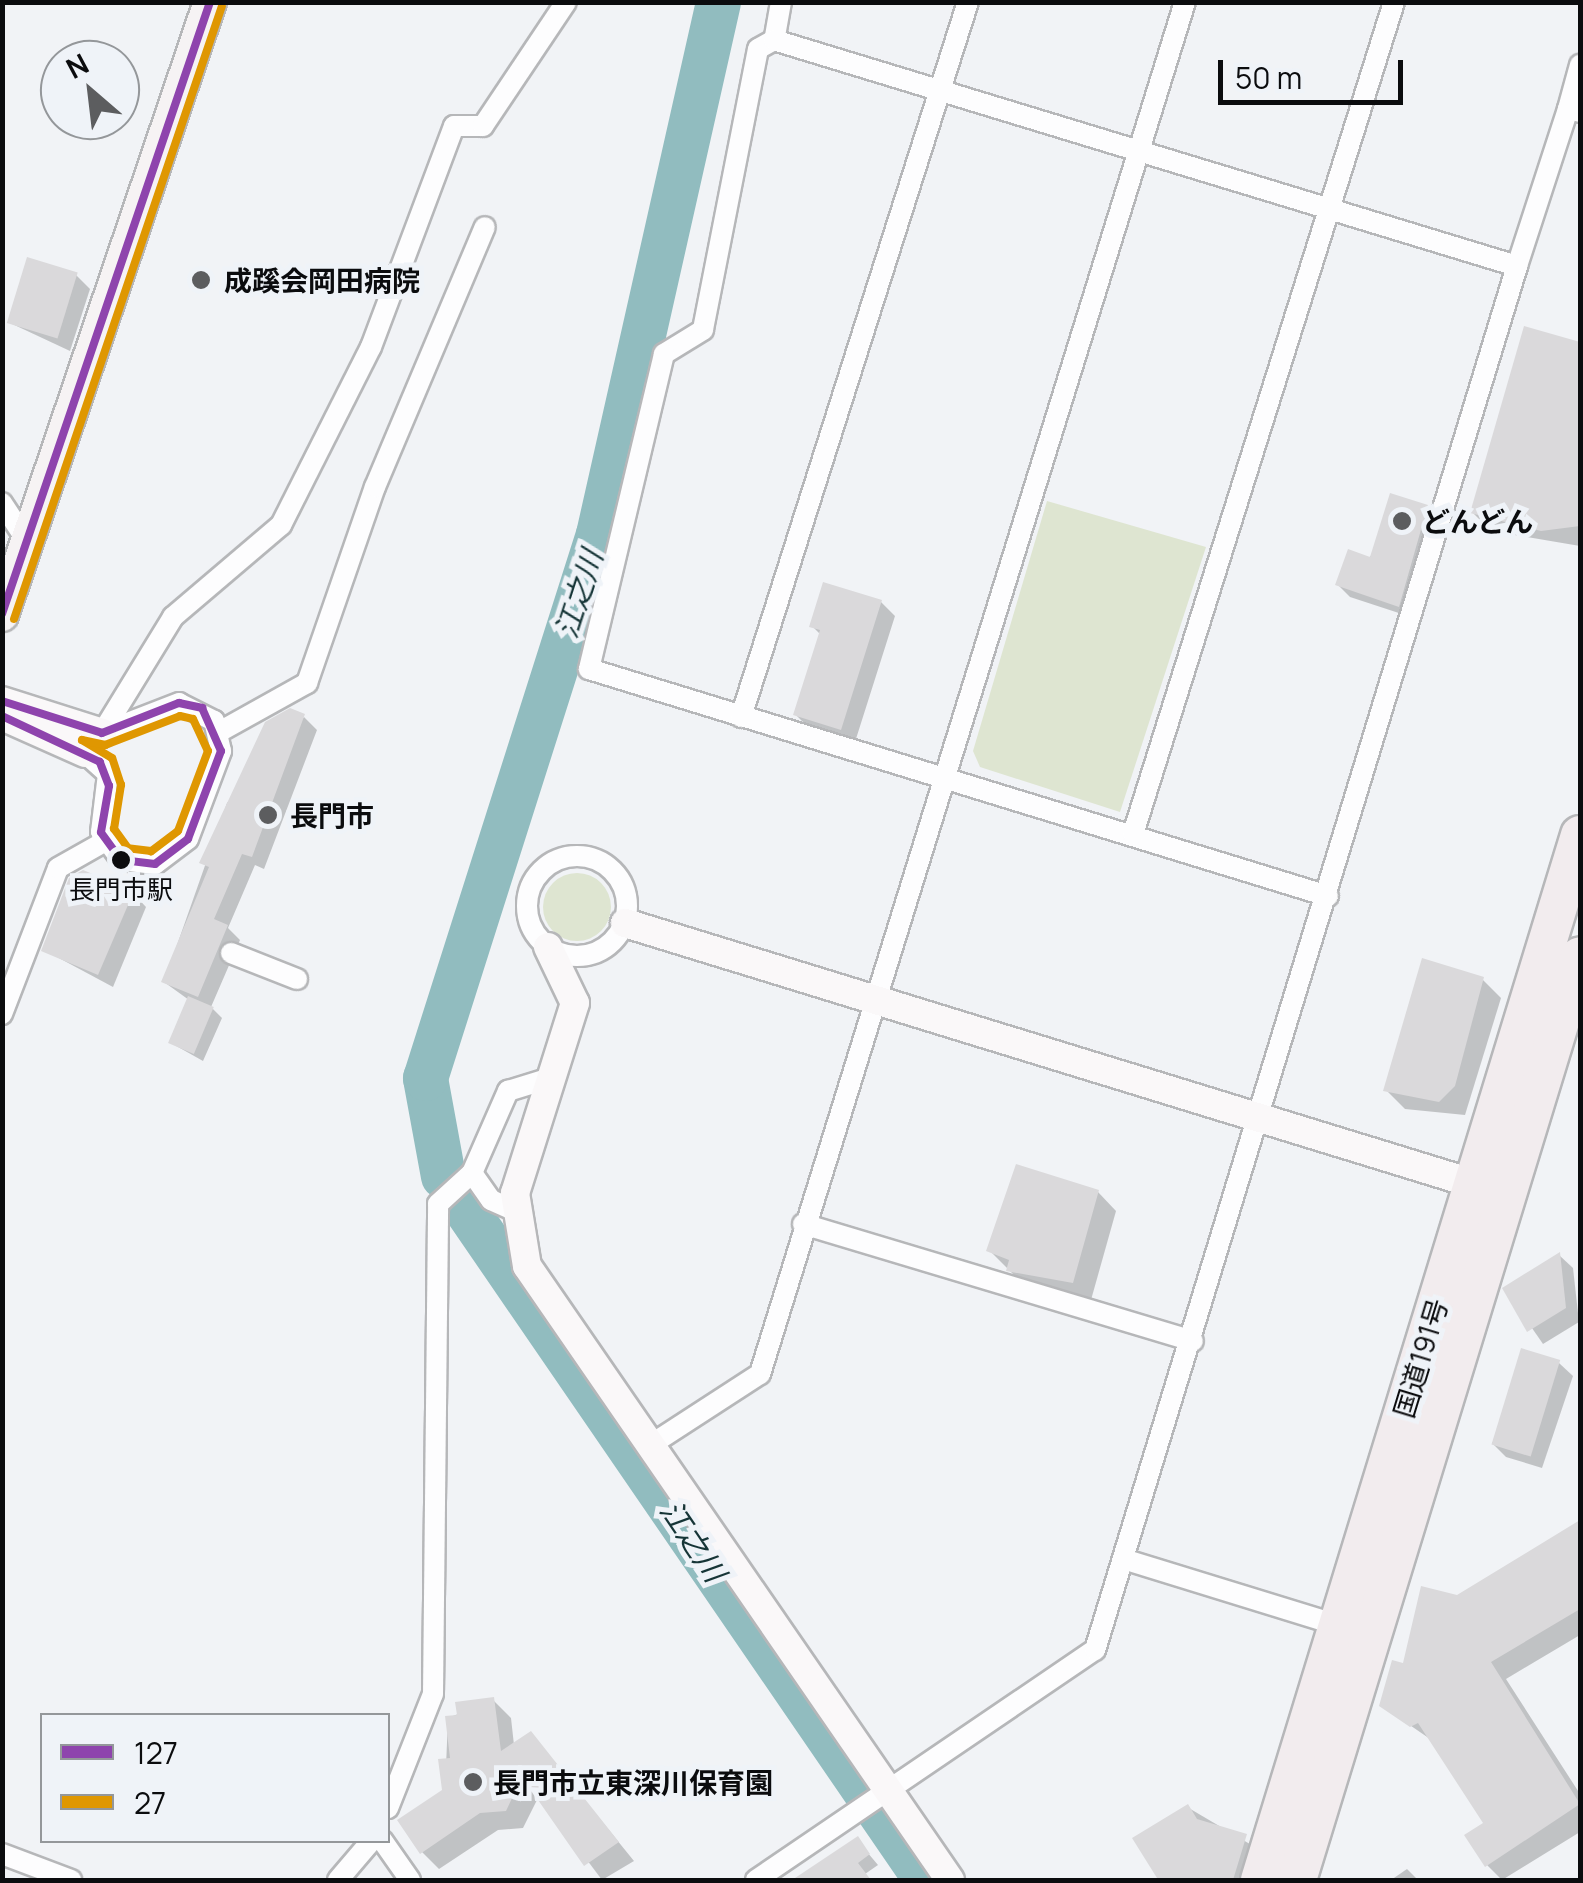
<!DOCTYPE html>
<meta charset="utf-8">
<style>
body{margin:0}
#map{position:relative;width:1583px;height:1883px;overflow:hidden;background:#f1f3f6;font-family:Manrope,"Noto Sans JP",sans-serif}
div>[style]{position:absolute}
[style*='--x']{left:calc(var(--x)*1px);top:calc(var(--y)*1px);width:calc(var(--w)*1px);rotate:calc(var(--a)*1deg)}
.green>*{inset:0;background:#dee5d1}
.round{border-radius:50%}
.shadow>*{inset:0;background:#0003}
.river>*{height:45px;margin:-22.5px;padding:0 22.5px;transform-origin:22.5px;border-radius:22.5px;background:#91bcbf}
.building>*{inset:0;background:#dad9db;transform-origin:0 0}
.roads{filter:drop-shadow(2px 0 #b6b7b9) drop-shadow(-2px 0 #b6b7b9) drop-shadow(0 2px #b6b7b9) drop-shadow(0 -2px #b6b7b9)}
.street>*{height:20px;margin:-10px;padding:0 10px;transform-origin:10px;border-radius:10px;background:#fdfdfe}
.street>.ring{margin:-10px;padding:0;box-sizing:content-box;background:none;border:20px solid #fdfdfe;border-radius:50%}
.secondary>*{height:28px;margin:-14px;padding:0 14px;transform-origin:14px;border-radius:14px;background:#faf8f9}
.primary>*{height:32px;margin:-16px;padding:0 16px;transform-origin:16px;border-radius:16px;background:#f6f3f4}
.highway>*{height:38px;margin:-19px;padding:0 19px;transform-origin:19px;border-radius:19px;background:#f2ecee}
.bus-1>*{height:8px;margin:-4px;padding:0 4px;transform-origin:4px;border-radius:4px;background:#8e44ad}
.bus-2>*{height:8px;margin:-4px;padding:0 4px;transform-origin:4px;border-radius:4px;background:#df9701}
.dots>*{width:28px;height:28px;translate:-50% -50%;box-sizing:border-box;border:5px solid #eff3f8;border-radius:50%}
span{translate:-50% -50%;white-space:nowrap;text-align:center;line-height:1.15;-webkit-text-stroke:10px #eff3f8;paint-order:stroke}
.bus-label{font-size:26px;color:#0b0c0e}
.poi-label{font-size:28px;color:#0b0c0e;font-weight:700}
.left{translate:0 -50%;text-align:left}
.street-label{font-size:28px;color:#0b0c0e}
.water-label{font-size:30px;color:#163537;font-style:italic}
.frame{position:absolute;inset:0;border:5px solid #0b0c0e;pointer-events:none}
.legend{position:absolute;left:40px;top:1713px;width:350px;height:130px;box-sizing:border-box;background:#eff3f8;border:2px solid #94979a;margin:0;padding:12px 18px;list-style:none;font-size:30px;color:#0b0c0e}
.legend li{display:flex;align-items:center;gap:20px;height:50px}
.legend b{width:50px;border:2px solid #94979a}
.north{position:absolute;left:40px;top:40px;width:100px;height:100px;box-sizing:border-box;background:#eff3f8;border:2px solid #94979a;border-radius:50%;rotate:332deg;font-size:28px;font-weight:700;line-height:40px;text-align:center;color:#0b0c0e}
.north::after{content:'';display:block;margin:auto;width:35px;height:45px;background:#5c5d5f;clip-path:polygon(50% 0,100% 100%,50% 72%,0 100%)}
.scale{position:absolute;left:1218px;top:60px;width:185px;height:45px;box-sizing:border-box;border:5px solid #0b0c0e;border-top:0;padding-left:12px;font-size:30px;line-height:35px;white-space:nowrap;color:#0b0c0e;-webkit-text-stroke:8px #eff3f8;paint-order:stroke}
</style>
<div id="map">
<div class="green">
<i style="clip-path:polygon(1047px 501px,1206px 547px,1120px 812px,980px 767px,973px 751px)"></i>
<i class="round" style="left:543px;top:873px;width:68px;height:68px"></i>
</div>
<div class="shadow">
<i style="clip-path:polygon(76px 275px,90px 289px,70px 351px,8px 322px)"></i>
<i style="clip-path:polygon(1526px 329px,1580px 344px,1580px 546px,1491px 531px,1472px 512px)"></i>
<i style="clip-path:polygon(1426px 507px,1438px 519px,1411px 617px,1350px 597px,1338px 585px)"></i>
<i style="clip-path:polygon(881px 602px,895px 616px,855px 742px,810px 729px,796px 715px,821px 635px,812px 626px)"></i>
<i style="clip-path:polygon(304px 717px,317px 730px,264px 869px,255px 865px,228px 928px,240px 940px,211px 1007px,222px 1018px,203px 1061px,171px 1043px,189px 1000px,164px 982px,227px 803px)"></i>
<i style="clip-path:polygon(133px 893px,146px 907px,113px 987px,44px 950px)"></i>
<i style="clip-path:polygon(1482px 979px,1501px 998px,1465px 1115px,1405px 1109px,1386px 1090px)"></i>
<i style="clip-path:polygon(1098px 1192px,1116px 1211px,1091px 1300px,1028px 1289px,989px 1250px)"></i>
<i style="clip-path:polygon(1559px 1255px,1573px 1268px,1579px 1322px,1543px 1344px,1505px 1289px)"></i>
<i style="clip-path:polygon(1559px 1363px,1573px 1376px,1542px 1468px,1506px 1457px,1492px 1443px)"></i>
<i style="clip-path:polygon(1580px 1523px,1580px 1635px,1506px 1679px,1580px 1794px,1580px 1832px,1502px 1880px,1487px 1865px,1486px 1824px,1433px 1741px,1382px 1706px,1457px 1597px)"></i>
<i style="clip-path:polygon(493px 1700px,511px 1718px,514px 1745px,531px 1734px,634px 1861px,602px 1880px,539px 1796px,523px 1828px,498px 1830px,439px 1869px,422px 1852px,445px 1791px,448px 1718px)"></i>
<i style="clip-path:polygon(1187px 1807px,1260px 1850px,1252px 1880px,1158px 1880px)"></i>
<i style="clip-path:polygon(857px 1840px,878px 1865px,865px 1874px,870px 1880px,797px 1880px)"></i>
<i style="clip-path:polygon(1407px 1869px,1418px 1880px,1391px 1880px)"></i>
</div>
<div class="river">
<i style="--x:443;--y:1176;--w:100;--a:-100.4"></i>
<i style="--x:425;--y:1078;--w:571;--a:-72.36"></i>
<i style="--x:598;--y:534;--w:545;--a:-77.29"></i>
<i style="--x:460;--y:1201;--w:824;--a:55.54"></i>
</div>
<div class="building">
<i style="left:27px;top:257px;width:53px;height:69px;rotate:17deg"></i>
<i style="clip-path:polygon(1524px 326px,1580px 342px,1580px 526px,1541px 531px,1470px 513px)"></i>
<i style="clip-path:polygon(1390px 493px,1428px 505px,1399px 607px,1335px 585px,1348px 549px,1370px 557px)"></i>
<i style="clip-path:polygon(823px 582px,882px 600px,841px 730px,793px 715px,820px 630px,809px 627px)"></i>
<i style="clip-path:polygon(290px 708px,305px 714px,252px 857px,242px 854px,214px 919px,228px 925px,198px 997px,161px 982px,209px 867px,199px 863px,265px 722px)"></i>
<i style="clip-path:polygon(83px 870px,134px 891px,98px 975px,41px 951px,69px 878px)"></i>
<i style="clip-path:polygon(1422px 958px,1484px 977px,1455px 1086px,1439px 1102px,1383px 1091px)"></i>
<i style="left:188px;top:996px;width:28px;height:51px;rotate:23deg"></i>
<i style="clip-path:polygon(1016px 1164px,1099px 1190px,1073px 1283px,1006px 1271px,1009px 1260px,986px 1251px)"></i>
<i style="clip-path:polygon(1560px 1252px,1566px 1308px,1527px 1332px,1502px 1288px)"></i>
<i style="left:1521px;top:1348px;width:41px;height:101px;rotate:17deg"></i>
<i style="clip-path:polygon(1580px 1520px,1580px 1609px,1491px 1662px,1580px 1804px,1485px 1867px,1464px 1835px,1483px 1823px,1418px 1723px,1410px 1727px,1379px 1706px,1392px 1660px,1403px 1663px,1421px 1586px,1457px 1595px)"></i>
<i style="clip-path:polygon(494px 1697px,501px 1751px,531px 1731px,619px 1842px,584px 1866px,522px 1777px,506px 1811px,480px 1813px,420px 1854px,397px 1820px,442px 1790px,438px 1759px,450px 1758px,445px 1716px,457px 1715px,455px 1702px)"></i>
<i style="clip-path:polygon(1188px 1804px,1197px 1819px,1247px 1834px,1233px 1880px,1157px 1878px,1132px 1838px)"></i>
<i style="clip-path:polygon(858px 1836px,870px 1854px,858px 1863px,871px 1880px,792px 1880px)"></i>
</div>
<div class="roads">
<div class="street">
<i style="--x:781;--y:2;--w:39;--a:100"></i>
<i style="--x:774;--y:40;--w:18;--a:151"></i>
<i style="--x:758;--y:49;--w:286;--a:101.1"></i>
<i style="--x:703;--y:330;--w:46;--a:148.4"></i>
<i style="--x:664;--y:354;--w:324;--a:103.4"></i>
<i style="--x:589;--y:669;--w:773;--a:17.08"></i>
<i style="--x:774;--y:40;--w:777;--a:16.92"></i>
<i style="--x:1568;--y:109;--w:46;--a:-74.7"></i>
<i style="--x:2;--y:503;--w:45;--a:56.7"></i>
<i style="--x:741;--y:717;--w:750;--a:-72.39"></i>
<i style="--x:219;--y:732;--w:101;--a:-29.1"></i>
<i style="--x:307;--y:683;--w:207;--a:-70.9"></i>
<i style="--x:375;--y:487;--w:282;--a:-67.1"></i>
<i style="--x:102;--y:733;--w:136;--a:-58.5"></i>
<i style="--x:173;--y:617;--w:142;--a:-40.4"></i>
<i style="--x:281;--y:525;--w:199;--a:-63.2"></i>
<i style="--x:371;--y:347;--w:236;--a:-69.4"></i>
<i style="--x:454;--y:126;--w:29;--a:0"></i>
<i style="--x:483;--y:126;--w:149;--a:-56.2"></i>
<i style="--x:85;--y:753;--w:31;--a:42"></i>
<i style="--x:108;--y:774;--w:58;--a:96.9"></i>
<i style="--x:101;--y:832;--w:34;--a:54"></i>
<i style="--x:121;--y:860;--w:34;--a:7"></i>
<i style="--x:155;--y:864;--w:41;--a:-37.1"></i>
<i style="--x:188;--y:839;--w:94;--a:-69.4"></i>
<i style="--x:221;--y:751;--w:31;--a:-103"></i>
<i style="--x:214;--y:721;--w:39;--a:-153"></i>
<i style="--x:179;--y:703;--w:83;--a:158.7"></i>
<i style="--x:1133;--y:834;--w:872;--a:-72.58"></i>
<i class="ring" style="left:527px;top:856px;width:80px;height:80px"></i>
<i style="--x:231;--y:953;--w:71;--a:21.5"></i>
<i style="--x:2;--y:1014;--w:156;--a:-69"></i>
<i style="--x:58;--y:868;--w:53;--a:-29.5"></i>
<i style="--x:472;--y:1173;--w:33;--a:55"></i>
<i style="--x:491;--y:1200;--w:24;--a:24"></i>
<i style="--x:803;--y:1224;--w:407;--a:16.7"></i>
<i style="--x:649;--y:1446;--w:132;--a:-33"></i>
<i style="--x:760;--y:1374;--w:1436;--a:-72.79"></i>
<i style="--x:1123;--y:1559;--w:225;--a:17.1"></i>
<i style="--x:388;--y:1808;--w:123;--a:-68.5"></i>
<i style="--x:433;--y:1694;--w:490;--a:-89.4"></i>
<i style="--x:438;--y:1204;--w:46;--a:-42.4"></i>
<i style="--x:472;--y:1173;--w:90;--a:-66.3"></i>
<i style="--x:508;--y:1091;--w:44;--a:-17.2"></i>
<i style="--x:382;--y:1840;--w:49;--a:55"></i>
<i style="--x:2;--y:1854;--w:74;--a:20.6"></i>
<i style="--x:338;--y:1880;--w:52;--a:-49.6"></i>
<i style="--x:756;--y:1880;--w:410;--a:-34.2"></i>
<i style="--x:1095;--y:1650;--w:1447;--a:-73.04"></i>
<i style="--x:1517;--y:266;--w:165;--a:-72"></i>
<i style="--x:1568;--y:109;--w:12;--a:14"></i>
</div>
<div class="secondary">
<i style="--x:2;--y:701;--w:105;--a:17.7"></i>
<i style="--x:2;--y:716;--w:91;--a:24"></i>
<i style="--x:625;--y:923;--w:903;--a:17.07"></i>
<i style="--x:548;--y:947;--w:62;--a:64.3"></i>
<i style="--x:575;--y:1003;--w:199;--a:107.5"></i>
<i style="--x:515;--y:1193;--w:74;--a:80.7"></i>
<i style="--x:527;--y:1266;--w:746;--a:55.44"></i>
</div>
<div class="primary">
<i style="--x:2;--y:615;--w:647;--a:-71.26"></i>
</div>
<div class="highway">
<i style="--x:1260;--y:1880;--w:1093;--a:-72.97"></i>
<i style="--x:1297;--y:1880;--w:966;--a:-72.97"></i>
</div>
</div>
<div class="bus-1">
<i style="--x:2;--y:614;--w:646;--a:-71.23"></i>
<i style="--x:2;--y:701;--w:105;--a:17.7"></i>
<i style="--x:102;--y:733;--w:83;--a:-21.3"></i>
<i style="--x:179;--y:703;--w:24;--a:12"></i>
<i style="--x:202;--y:708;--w:47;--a:66.2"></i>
<i style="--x:221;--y:751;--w:94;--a:110.6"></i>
<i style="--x:188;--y:839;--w:41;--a:142.9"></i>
<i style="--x:155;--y:864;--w:34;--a:-173"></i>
<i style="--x:121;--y:860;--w:34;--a:-126"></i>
<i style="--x:101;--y:832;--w:47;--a:-80.1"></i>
<i style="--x:109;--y:786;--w:26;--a:-111"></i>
<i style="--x:100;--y:762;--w:108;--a:-154.9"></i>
</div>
<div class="bus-2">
<i style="--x:14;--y:619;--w:647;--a:-71.26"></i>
<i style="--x:180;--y:716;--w:13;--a:13"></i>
<i style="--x:193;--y:719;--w:35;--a:65"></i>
<i style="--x:208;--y:751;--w:85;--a:110.6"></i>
<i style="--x:178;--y:831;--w:34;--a:143"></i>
<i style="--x:151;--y:851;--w:23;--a:-173"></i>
<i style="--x:128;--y:848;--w:24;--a:-126"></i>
<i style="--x:114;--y:829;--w:45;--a:-81"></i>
<i style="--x:121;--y:785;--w:28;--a:-108"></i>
<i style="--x:112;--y:758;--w:35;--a:-149"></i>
<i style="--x:82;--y:740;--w:24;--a:12"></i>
<i style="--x:105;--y:745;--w:80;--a:-21.1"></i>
</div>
<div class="dots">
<i style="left:201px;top:280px;background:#5c5d5f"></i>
<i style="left:1402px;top:521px;background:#5c5d5f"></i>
<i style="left:268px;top:815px;background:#5c5d5f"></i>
<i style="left:121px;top:860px;background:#0b0c0e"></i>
<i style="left:473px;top:1782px;background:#5c5d5f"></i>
</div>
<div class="bus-label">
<span style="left:121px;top:890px">長門市駅</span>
</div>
<div class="poi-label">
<span class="left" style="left:224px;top:280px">成蹊会岡田病院</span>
<span class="left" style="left:1422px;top:521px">どんどん</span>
<span class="left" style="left:290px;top:815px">長門市</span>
<span class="left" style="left:493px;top:1782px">長門市立東深川保育園</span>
</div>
<div class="street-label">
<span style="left:1420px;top:1358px;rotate:-73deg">国道191号</span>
</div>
<div class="water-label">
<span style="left:579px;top:594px;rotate:-72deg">江之川</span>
<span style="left:693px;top:1541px;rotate:56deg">江之川</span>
</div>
<div class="frame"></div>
<ul class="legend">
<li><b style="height:12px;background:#8e44ad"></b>127</li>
<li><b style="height:12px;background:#df9701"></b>27</li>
</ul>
<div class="north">N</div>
<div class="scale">50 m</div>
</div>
